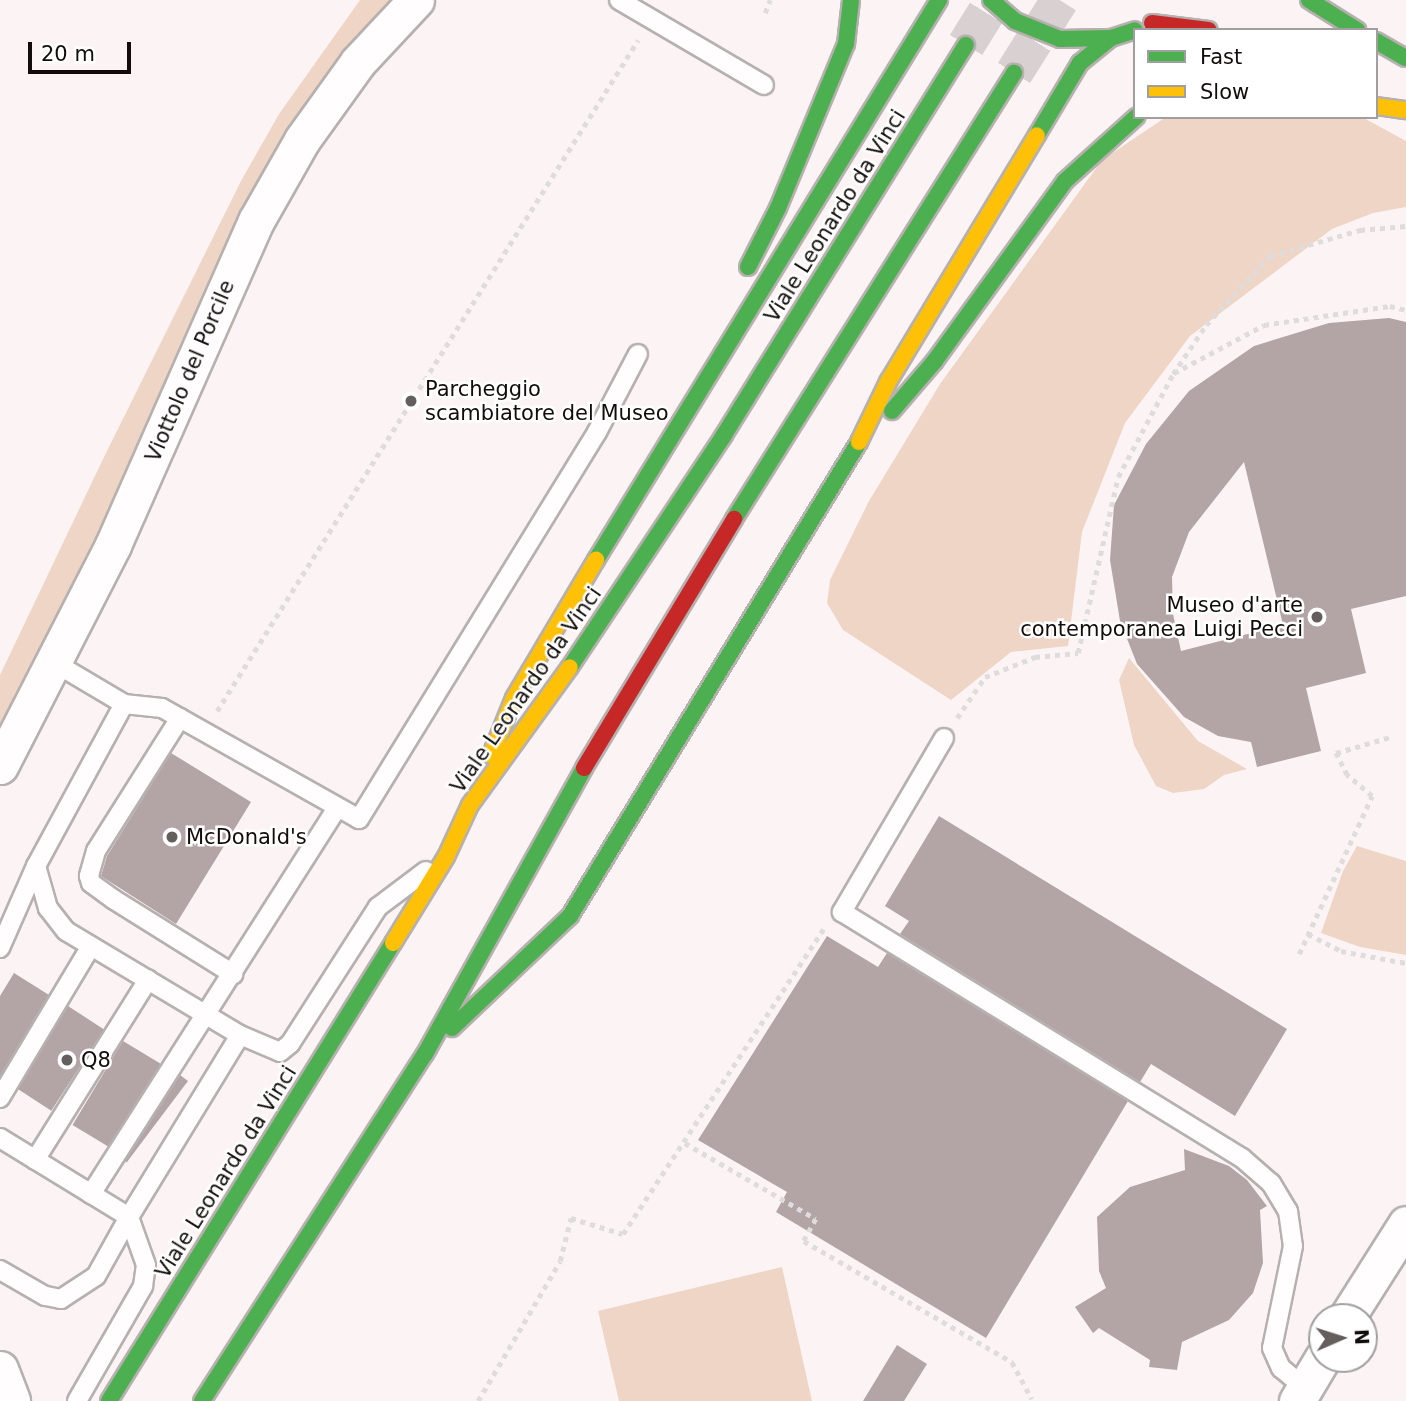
<!DOCTYPE html>
<style>
body{margin:0}
#map{position:relative;width:1406px;height:1401px;overflow:hidden;background:#fcf4f4;font-family:"DejaVu Sans",sans-serif}
div>[style]{position:absolute}
[style*='--x']{left:calc(var(--x)*1px);top:calc(var(--y)*1px);width:calc(var(--w)*1px);rotate:calc(var(--a)*1deg)}
.green>*{inset:0;background:#eed5c5}
.building>*{inset:0;background:#b3a4a6;transform-origin:0 0}
.highway-tunnel>*{height:38px;margin-top:-19px;transform-origin:0;background:repeating-linear-gradient(90deg,#d9d1d1 0 38px,transparent 0 57px)}
.path>*{height:4.5px;margin-top:-2.25px;transform-origin:0;background:repeating-linear-gradient(90deg,#dedcdc 0 5px,transparent 0 10px)}
.roads{filter:drop-shadow(2px 0 #b6b0af) drop-shadow(-2px 0 #b6b0af) drop-shadow(0 2px #b6b0af) drop-shadow(0 -2px #b6b0af)}
.lane>*{height:18px;margin:-9px;padding:0 9px;transform-origin:9px;border-radius:9px;background:#fffdfd}
.street>*{height:35px;margin:-17.5px;padding:0 17.5px;transform-origin:17.5px;border-radius:17.5px;background:#fffdfd}
.fast>*{height:16px;margin:-8px;padding:0 8px;transform-origin:8px;border-radius:8px;background:#4caf50}
.slow>*{height:16px;margin:-8px;padding:0 8px;transform-origin:8px;border-radius:8px;background:#ffc107}
.jam>*{height:16px;margin:-8px;padding:0 8px;transform-origin:8px;border-radius:8px;background:#c62828}
.dots>*{width:19px;height:19px;translate:-50% -50%;box-sizing:border-box;border:4px solid #fff;border-radius:50%}
span{translate:-50% -50%;white-space:nowrap;text-align:center;line-height:1.15;-webkit-text-stroke:5px #fff;paint-order:stroke}
.street-label{font-size:21px;color:#120d0c}
.poi-label{font-size:21px;color:#120d0c}
.left{translate:0 -50%;text-align:left}
.right{translate:-100% -50%;text-align:right}
.legend{position:absolute;left:1133px;top:28px;width:245px;height:91px;box-sizing:border-box;background:#fff;border:2px solid #a09e9e;margin:0;padding:9px 12px;list-style:none;font-size:21px;color:#120d0c}
.legend li{display:flex;align-items:center;gap:14px;height:35px}
.legend b{width:35px;border:2px solid #a09e9e}
.north{position:absolute;left:1308px;top:1303px;width:70px;height:70px;box-sizing:border-box;background:#fff;border:2px solid #a09e9e;border-radius:50%;rotate:87deg;font-size:19px;font-weight:700;line-height:28px;text-align:center;color:#120d0c}
.north::after{content:'';display:block;margin:auto;width:24px;height:32px;background:#645e5d;clip-path:polygon(50% 0,100% 100%,50% 72%,0 100%)}
.scale{position:absolute;left:28px;top:42px;width:103px;height:32px;box-sizing:border-box;border:4px solid #120d0c;border-top:0;padding-left:9px;font-size:21px;line-height:24px;white-space:nowrap;color:#120d0c;-webkit-text-stroke:5px #fff;paint-order:stroke}
</style>
<div id="map">
<div class="green">
<i style="clip-path:polygon(360px 0,391px 0,368px 28px,146px 439px,0 743px,0 675px,104px 457px,241px 181px,279px 114px)"></i>
<i style="clip-path:polygon(1166px 117px,1362px 117px,1406px 141px,1406px 207px,1373px 213px,1332px 229px,1190px 336px,1125px 423px,1082px 532px,1068px 646px,1011px 652px,951px 700px,843px 630px,827px 603px,830px 580px,869px 501px,940px 384px,1102px 160px)"></i>
<i style="clip-path:polygon(1129px 658px,1198px 741px,1247px 769px,1224px 775px,1204px 789px,1173px 793px,1156px 786px,1134px 745px,1119px 680px)"></i>
<i style="clip-path:polygon(1357px 846px,1406px 861px,1406px 955px,1360px 947px,1321px 933px,1343px 871px)"></i>
<i style="clip-path:polygon(782px 1267px,812px 1401px,619px 1401px,598px 1311px)"></i>
</div>
<div class="building">
<i style="clip-path:polygon(evenodd,1389px 318px,1406px 322px,1406px 596px,1351px 609px,1366px 673px,1306px 688px,1321px 751px,1257px 767px,1251px 742px,1218px 736px,1184px 717px,1137px 664px,1120px 621px,1110px 560px,1114px 505px,1146px 444px,1189px 391px,1254px 346px,1329px 323px,1389px 318px,1244px 462px,1283px 625px,1181px 651px,1173px 614px,1172px 577px,1189px 532px,1244px 462px)"></i>
<i style="clip-path:polygon(171px 753px,251px 802px,176px 924px,101px 876px,107px 856px)"></i>
<i style="clip-path:polygon(939px 816px,1287px 1029px,1235px 1116px,1151px 1064px,1140px 1082px,900px 934px,909px 921px,885px 906px)"></i>
<i style="clip-path:polygon(827px 936px,878px 967px,887px 953px,1128px 1101px,986px 1338px,776px 1212px,787px 1192px,698px 1140px)"></i>
<i style="clip-path:polygon(14px 973px,49px 995px,0 1076px,0 996px)"></i>
<i style="left:68px;top:1006px;width:43px;height:97px;rotate:33deg"></i>
<i style="left:123px;top:1041px;width:44px;height:98px;rotate:31deg"></i>
<i style="left:180px;top:1075px;width:10px;height:102px;rotate:37deg"></i>
<i style="clip-path:polygon(1184px 1149px,1229px 1166px,1247px 1180px,1267px 1206px,1260px 1210px,1263px 1263px,1253px 1293px,1229px 1320px,1182px 1342px,1177px 1370px,1149px 1367px,1150px 1360px,1099px 1328px,1093px 1333px,1075px 1307px,1106px 1288px,1099px 1271px,1097px 1217px,1130px 1187px,1185px 1170px)"></i>
<i style="clip-path:polygon(897px 1345px,927px 1364px,904px 1401px,863px 1401px)"></i>
</div>
<div class="highway-tunnel">
<i style="--x:966;--y:45;--w:53;--a:-58.1"></i>
<i style="--x:1014;--y:73;--w:86;--a:-57.8"></i>
</div>
<div class="path">
<i style="--x:765;--y:13;--w:14;--a:-69"></i>
<i style="--x:1174;--y:373;--w:102;--a:-28.1"></i>
<i style="--x:1264;--y:325;--w:127;--a:-8.6"></i>
<i style="--x:1390;--y:306;--w:16;--a:14"></i>
<i style="--x:217;--y:711;--w:792;--a:-57.89"></i>
<i style="--x:957;--y:718;--w:50;--a:-55.7"></i>
<i style="--x:985;--y:677;--w:54;--a:-21.8"></i>
<i style="--x:1035;--y:657;--w:43;--a:-5.3"></i>
<i style="--x:1078;--y:653;--w:180;--a:-77.2"></i>
<i style="--x:1118;--y:477;--w:117;--a:-61.9"></i>
<i style="--x:1173;--y:374;--w:59;--a:-56"></i>
<i style="--x:1206;--y:325;--w:94;--a:-47.2"></i>
<i style="--x:1270;--y:256;--w:94;--a:-16.1"></i>
<i style="--x:1360;--y:230;--w:46;--a:-5"></i>
<i style="--x:1308;--y:934;--w:37;--a:27"></i>
<i style="--x:1341;--y:951;--w:66;--a:10.5"></i>
<i style="--x:1299;--y:954;--w:174;--a:-65.2"></i>
<i style="--x:1372;--y:796;--w:33;--a:-140"></i>
<i style="--x:1347;--y:775;--w:25;--a:-117"></i>
<i style="--x:1336;--y:753;--w:56;--a:-16.5"></i>
<i style="--x:685;--y:1143;--w:151;--a:30.1"></i>
<i style="--x:816;--y:1219;--w:25;--a:119"></i>
<i style="--x:804;--y:1241;--w:241;--a:30.2"></i>
<i style="--x:1012;--y:1362;--w:42;--a:61.6"></i>
<i style="--x:478;--y:1401;--w:162;--a:-59.6"></i>
<i style="--x:560;--y:1261;--w:44;--a:-75.7"></i>
<i style="--x:571;--y:1218;--w:54;--a:17.1"></i>
<i style="--x:623;--y:1234;--w:365;--a:-56.7"></i>
</div>
<div class="roads">
<div class="lane">
<i style="--x:619;--y:0;--w:168;--a:30.4"></i>
<i style="--x:55;--y:663;--w:80;--a:30.7"></i>
<i style="--x:124;--y:704;--w:38;--a:6"></i>
<i style="--x:162;--y:708;--w:226;--a:29.4"></i>
<i style="--x:359;--y:819;--w:454;--a:-58.4"></i>
<i style="--x:597;--y:432;--w:88;--a:-62.3"></i>
<i style="--x:180;--y:718;--w:157;--a:122.3"></i>
<i style="--x:96;--y:851;--w:26;--a:106"></i>
<i style="--x:89;--y:876;--w:7;--a:74"></i>
<i style="--x:91;--y:883;--w:27;--a:36"></i>
<i style="--x:113;--y:899;--w:142;--a:32"></i>
<i style="--x:944;--y:738;--w:202;--a:120.4"></i>
<i style="--x:842;--y:912;--w:470;--a:31.6"></i>
<i style="--x:1242;--y:1158;--w:38;--a:41"></i>
<i style="--x:1271;--y:1183;--w:33;--a:59"></i>
<i style="--x:1288;--y:1211;--w:35;--a:82"></i>
<i style="--x:1293;--y:1246;--w:104;--a:101.6"></i>
<i style="--x:1272;--y:1348;--w:22;--a:66"></i>
<i style="--x:1281;--y:1368;--w:31;--a:40"></i>
<i style="--x:36;--y:866;--w:44;--a:74.1"></i>
<i style="--x:48;--y:908;--w:29;--a:52"></i>
<i style="--x:66;--y:931;--w:203;--a:30.9"></i>
<i style="--x:240;--y:1035;--w:43;--a:23"></i>
<i style="--x:280;--y:1052;--w:13;--a:-39"></i>
<i style="--x:290;--y:1044;--w:163;--a:-57.3"></i>
<i style="--x:378;--y:907;--w:60;--a:-36.9"></i>
<i style="--x:0;--y:948;--w:90;--a:-66.3"></i>
<i style="--x:36;--y:866;--w:184;--a:-61.5"></i>
<i style="--x:0;--y:1098;--w:177;--a:-59.1"></i>
<i style="--x:0;--y:1138;--w:151;--a:31.5"></i>
<i style="--x:129;--y:1217;--w:68;--a:119.2"></i>
<i style="--x:96;--y:1276;--w:42;--a:146.7"></i>
<i style="--x:61;--y:1299;--w:16;--a:-169"></i>
<i style="--x:45;--y:1296;--w:52;--a:-150"></i>
<i style="--x:35;--y:1160;--w:213;--a:-57.9"></i>
<i style="--x:91;--y:1194;--w:456;--a:-57.5"></i>
<i style="--x:77;--y:1401;--w:133;--a:-60.1"></i>
<i style="--x:143;--y:1286;--w:21;--a:-82"></i>
<i style="--x:146;--y:1265;--w:51;--a:-109.5"></i>
<i style="--x:129;--y:1217;--w:213;--a:-58.6"></i>
</div>
<div class="street">
<i style="--x:0;--y:766;--w:248;--a:-62.9"></i>
<i style="--x:113;--y:545;--w:354;--a:-66.2"></i>
<i style="--x:256;--y:221;--w:93;--a:-60.4"></i>
<i style="--x:302;--y:140;--w:96;--a:-54.3"></i>
<i style="--x:358;--y:62;--w:85;--a:-46.9"></i>
<i style="--x:1347;--y:1317;--w:110;--a:-57.6"></i>
<i style="--x:0;--y:1369;--w:34;--a:69"></i>
<i style="--x:1297;--y:1401;--w:49;--a:-59.2"></i>
</div>
<div class="fast">
<i style="--x:991;--y:0;--w:32;--a:41"></i>
<i style="--x:1015;--y:21;--w:48;--a:21.8"></i>
<i style="--x:1060;--y:39;--w:51;--a:-1.1"></i>
<i style="--x:1111;--y:38;--w:25;--a:-18"></i>
<i style="--x:1309;--y:0;--w:57;--a:32"></i>
<i style="--x:1313;--y:0;--w:4;--a:63"></i>
<i style="--x:1376;--y:41;--w:34;--a:30"></i>
<i style="--x:1037;--y:135;--w:84;--a:-59.2"></i>
<i style="--x:1080;--y:63;--w:40;--a:-39"></i>
<i style="--x:748;--y:267;--w:66;--a:-63"></i>
<i style="--x:778;--y:208;--w:178;--a:-67.5"></i>
<i style="--x:846;--y:44;--w:44;--a:-83.5"></i>
<i style="--x:892;--y:411;--w:65;--a:-49.4"></i>
<i style="--x:934;--y:362;--w:223;--a:-54.1"></i>
<i style="--x:1065;--y:181;--w:96;--a:-42"></i>
<i style="--x:734;--y:519;--w:527;--a:-57.88"></i>
<i style="--x:596;--y:560;--w:657;--a:-58.51"></i>
<i style="--x:570;--y:667;--w:278;--a:-56.4"></i>
<i style="--x:724;--y:435;--w:459;--a:-58.2"></i>
<i style="--x:452;--y:1028;--w:163;--a:-43.5"></i>
<i style="--x:570;--y:916;--w:555;--a:-58.63"></i>
<i style="--x:109;--y:1401;--w:539;--a:-58.2"></i>
<i style="--x:202;--y:1401;--w:412;--a:-57.3"></i>
<i style="--x:425;--y:1054;--w:327;--a:-60.9"></i>
</div>
<div class="slow">
<i style="--x:1376;--y:106;--w:30;--a:8"></i>
<i style="--x:859;--y:442;--w:67;--a:-64.2"></i>
<i style="--x:888;--y:382;--w:288;--a:-58.9"></i>
<i style="--x:491;--y:755;--w:61;--a:-68"></i>
<i style="--x:514;--y:698;--w:161;--a:-59.3"></i>
<i style="--x:393;--y:943;--w:101;--a:-58.4"></i>
<i style="--x:446;--y:857;--w:57;--a:-65.2"></i>
<i style="--x:470;--y:805;--w:170;--a:-54.1"></i>
</div>
<div class="jam">
<i style="--x:1152;--y:23;--w:57;--a:7"></i>
<i style="--x:584;--y:768;--w:291;--a:-58.9"></i>
</div>
</div>
<div class="dots">
<i style="left:411px;top:401px;background:#645e5d"></i>
<i style="left:1317px;top:617px;background:#645e5d"></i>
<i style="left:172px;top:837px;background:#645e5d"></i>
<i style="left:67px;top:1060px;background:#645e5d"></i>
</div>
<div class="street-label">
<span style="left:835px;top:216px;rotate:-58deg">Viale Leonardo da Vinci</span>
<span style="left:190px;top:371px;rotate:-67deg">Viottolo del Porcile</span>
<span style="left:526px;top:690px;rotate:-55deg">Viale Leonardo da Vinci</span>
<span style="left:226px;top:1172px;rotate:-58deg">Viale Leonardo da Vinci</span>
</div>
<div class="poi-label">
<span class="left" style="left:425px;top:401px">Parcheggio<br>scambiatore del Museo</span>
<span class="right" style="left:1303px;top:617px">Museo d'arte<br>contemporanea Luigi Pecci</span>
<span class="left" style="left:186px;top:837px">McDonald's</span>
<span class="left" style="left:81px;top:1060px">Q8</span>
</div>
<ul class="legend">
<li><b style="height:9px;background:#4caf50"></b>Fast</li>
<li><b style="height:9px;background:#ffc107"></b>Slow</li>
</ul>
<div class="north">N</div>
<div class="scale">20 m</div>
</div>
